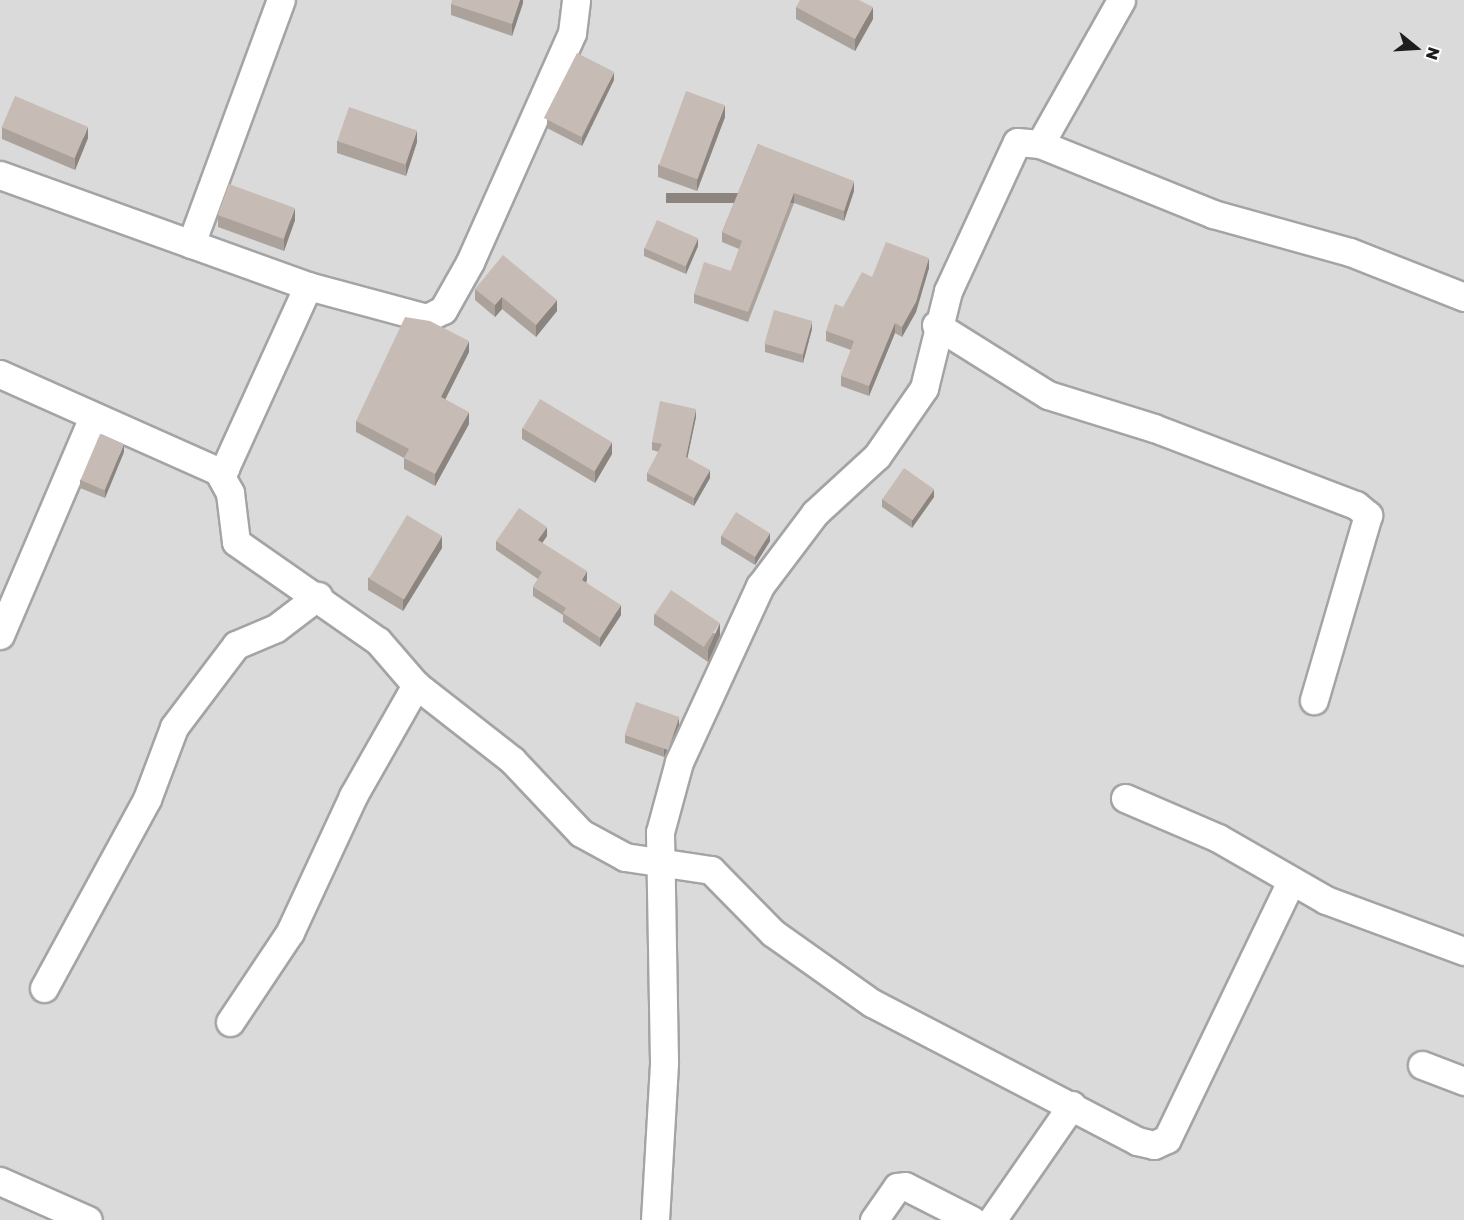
<!DOCTYPE html>
<style>
body{margin:0}
#map{position:relative;width:1464px;height:1220px;overflow:hidden;background:#efeae2;font-family:"Golos Text",sans-serif}
div>[style]{position:absolute}
[style*='--x']{left:calc(var(--x)*1px);top:calc(var(--y)*1px);width:calc(var(--w)*1px);rotate:calc(var(--a)*1deg)}
.residential>*{inset:0;background:#dbdada;transform-origin:0 0}
.roads{filter:drop-shadow(2px 0 #a4a4a4) drop-shadow(-2px 0 #a4a4a4) drop-shadow(0 2px #a4a4a4) drop-shadow(0 -2px #a4a4a4)}
.minor>*{height:27px;margin:-13.5px;padding:0 13.5px;transform-origin:13.5px;border-radius:13.5px;background:#fff}
.wall>*{inset:0;background:#aba29c}
.shaded-wall>*{inset:0;background:#8b847f;transform-origin:0 0}
.building>*{inset:0;background:#c7bcb5;transform-origin:0 0}
span{translate:-50% -50%;white-space:nowrap;text-align:center;line-height:1.15;-webkit-text-stroke:4.5px #fff;paint-order:stroke}
.north{position:absolute;left:1386px;top:18px;width:60px;height:60px;-webkit-text-stroke:4px #fff;paint-order:stroke;rotate:108deg;font-size:16px;font-weight:700;line-height:24px;text-align:center;color:#1d1d1d}
.north::after{content:'';display:block;margin:auto;width:21px;height:27px;background:#1d1d1d;clip-path:polygon(50% 0,100% 100%,50% 72%,0 100%)}
</style>
<div id="map">
<div class="residential">
<i style="left:0;top:0;width:1464px;height:1220px"></i>
</div>
<div class="roads">
<div class="minor">
<i style="--x:1040;--y:144;--w:165;--a:-60.6"></i>
<i style="--x:0;--y:175;--w:327;--a:19.8"></i>
<i style="--x:308;--y:286;--w:123;--a:15.1"></i>
<i style="--x:427;--y:318;--w:18;--a:-27"></i>
<i style="--x:443;--y:310;--w:55;--a:-60.6"></i>
<i style="--x:470;--y:262;--w:251;--a:-66"></i>
<i style="--x:572;--y:33;--w:33;--a:-83"></i>
<i style="--x:191;--y:244;--w:260;--a:-69.8"></i>
<i style="--x:936;--y:325;--w:132;--a:32"></i>
<i style="--x:1048;--y:395;--w:111;--a:17.3"></i>
<i style="--x:1154;--y:428;--w:216;--a:20.9"></i>
<i style="--x:1356;--y:505;--w:16;--a:40"></i>
<i style="--x:1368;--y:515;--w:193;--a:106.3"></i>
<i style="--x:0;--y:374;--w:239;--a:24"></i>
<i style="--x:218;--y:471;--w:8;--a:-23"></i>
<i style="--x:225;--y:468;--w:200;--a:-65.5"></i>
<i style="--x:218;--y:471;--w:25;--a:61"></i>
<i style="--x:230;--y:493;--w:49;--a:83"></i>
<i style="--x:236;--y:542;--w:173;--a:34.9"></i>
<i style="--x:378;--y:641;--w:58;--a:49.2"></i>
<i style="--x:416;--y:685;--w:122;--a:38"></i>
<i style="--x:512;--y:760;--w:100;--a:46.6"></i>
<i style="--x:581;--y:833;--w:50;--a:28.6"></i>
<i style="--x:625;--y:857;--w:87;--a:8.6"></i>
<i style="--x:711;--y:870;--w:88;--a:45.5"></i>
<i style="--x:773;--y:933;--w:121;--a:35.3"></i>
<i style="--x:872;--y:1003;--w:299;--a:27.5"></i>
<i style="--x:1137;--y:1141;--w:17;--a:13"></i>
<i style="--x:1154;--y:1145;--w:14;--a:-25"></i>
<i style="--x:1167;--y:1139;--w:284;--a:-64.3"></i>
<i style="--x:0;--y:635;--w:237;--a:-66.9"></i>
<i style="--x:1125;--y:798;--w:101;--a:23.3"></i>
<i style="--x:1218;--y:838;--w:125;--a:29.9"></i>
<i style="--x:1326;--y:900;--w:147;--a:20.3"></i>
<i style="--x:44;--y:988;--w:215;--a:-61.4"></i>
<i style="--x:147;--y:799;--w:77;--a:-69.4"></i>
<i style="--x:174;--y:727;--w:103;--a:-52.9"></i>
<i style="--x:236;--y:645;--w:43;--a:-23"></i>
<i style="--x:276;--y:628;--w:53;--a:-37.3"></i>
<i style="--x:230;--y:1022;--w:108;--a:-56.3"></i>
<i style="--x:290;--y:932;--w:150;--a:-65.1"></i>
<i style="--x:353;--y:796;--w:128;--a:-60.4"></i>
<i style="--x:1422;--y:1065;--w:45;--a:20.9"></i>
<i style="--x:0;--y:1181;--w:96;--a:23.9"></i>
<i style="--x:655;--y:1220;--w:158;--a:-86.7"></i>
<i style="--x:664;--y:1062;--w:230;--a:-91"></i>
<i style="--x:660;--y:832;--w:73;--a:-74.8"></i>
<i style="--x:679;--y:762;--w:194;--a:-65.3"></i>
<i style="--x:760;--y:586;--w:91;--a:-53"></i>
<i style="--x:815;--y:513;--w:84;--a:-42.6"></i>
<i style="--x:877;--y:456;--w:83;--a:-55.3"></i>
<i style="--x:924;--y:388;--w:100;--a:-76.1"></i>
<i style="--x:948;--y:291;--w:164;--a:-65.2"></i>
<i style="--x:1017;--y:142;--w:23;--a:5"></i>
<i style="--x:1040;--y:144;--w:187;--a:22"></i>
<i style="--x:1213;--y:214;--w:142;--a:15.5"></i>
<i style="--x:1350;--y:252;--w:123;--a:21.5"></i>
<i style="--x:874;--y:1220;--w:40;--a:-55.1"></i>
<i style="--x:897;--y:1187;--w:8;--a:-7"></i>
<i style="--x:905;--y:1186;--w:75;--a:26.9"></i>
<i style="--x:992;--y:1220;--w:140;--a:-55.2"></i>
</div>
</div>
<div class="wall">
<i style="clip-path:polygon(523px 0,523px 3px,512px 36px,451px 15px,451px 4px)"></i>
<i style="clip-path:polygon(796px 7px,873px 19px,855px 51px,796px 19px)"></i>
<i style="clip-path:polygon(614px 80px,582px 146px,547px 128px,547px 120px)"></i>
<i style="clip-path:polygon(725px 117px,697px 191px,658px 177px,658px 165px)"></i>
<i style="clip-path:polygon(2px 127px,88px 138px,75px 170px,2px 139px)"></i>
<i style="clip-path:polygon(337px 141px,417px 142px,406px 176px,337px 153px)"></i>
<i style="clip-path:polygon(758px 144px,854px 191px,844px 221px,794px 203px,748px 322px,694px 303px,694px 294px,731px 271px,739px 249px,722px 242px,722px 232px)"></i>
<i style="clip-path:polygon(218px 215px,295px 220px,284px 251px,218px 227px)"></i>
<i style="clip-path:polygon(698px 246px,686px 274px,644px 256px,644px 248px)"></i>
<i style="clip-path:polygon(929px 268px,916px 312px,902px 337px,895px 333px,869px 396px,841px 386px,841px 376px,851px 350px,826px 341px,826px 331px,872px 277px)"></i>
<i style="clip-path:polygon(475px 289px,557px 311px,536px 337px,502px 309px,495px 317px,475px 300px)"></i>
<i style="clip-path:polygon(812px 329px,803px 363px,765px 352px,765px 344px)"></i>
<i style="clip-path:polygon(469px 352px,445px 399px,469px 424px,435px 486px,404px 469px,404px 458px,356px 432px,356px 421px)"></i>
<i style="clip-path:polygon(696px 417px,687px 458px,710px 478px,694px 506px,647px 481px,647px 473px,659px 452px,652px 450px,652px 442px)"></i>
<i style="clip-path:polygon(522px 428px,612px 454px,595px 483px,522px 439px)"></i>
<i style="clip-path:polygon(124px 452px,105px 498px,80px 488px,80px 480px)"></i>
<i style="clip-path:polygon(934px 497px,912px 528px,882px 507px,882px 499px)"></i>
<i style="clip-path:polygon(547px 536px,542px 543px,587px 580px,586px 582px,621px 615px,600px 647px,563px 622px,563px 615px,533px 596px,533px 587px,538px 579px,496px 550px,496px 541px)"></i>
<i style="clip-path:polygon(721px 536px,770px 541px,755px 565px,721px 544px)"></i>
<i style="clip-path:polygon(442px 548px,403px 611px,368px 590px,368px 578px)"></i>
<i style="clip-path:polygon(654px 614px,720px 635px,708px 662px,654px 625px)"></i>
<i style="clip-path:polygon(679px 725px,664px 757px,625px 743px,625px 735px)"></i>
</div>
<div class="shaded-wall">
<i style="clip-path:polygon(520px 0,523px 0,523px 3px,512px 36px,512px 24px)"></i>
<i style="clip-path:polygon(873px 7px,873px 19px,855px 51px,855px 39px)"></i>
<i style="clip-path:polygon(614px 72px,614px 80px,582px 146px,582px 138px)"></i>
<i style="clip-path:polygon(725px 105px,725px 117px,697px 191px,697px 180px)"></i>
<i style="clip-path:polygon(88px 127px,88px 138px,75px 170px,75px 158px)"></i>
<i style="clip-path:polygon(417px 130px,417px 142px,406px 176px,406px 164px)"></i>
<i style="clip-path:polygon(854px 181px,854px 191px,844px 221px,844px 211px)"></i>
<i style="left:794px;top:193px;width:10px;height:128px;rotate:90deg"></i>
<i style="clip-path:polygon(295px 208px,295px 220px,284px 251px,284px 239px)"></i>
<i style="clip-path:polygon(698px 238px,698px 246px,686px 274px,686px 266px)"></i>
<i style="clip-path:polygon(929px 258px,929px 268px,916px 312px,902px 337px,902px 327px)"></i>
<i style="clip-path:polygon(502px 297px,502px 309px,495px 317px,495px 305px)"></i>
<i style="clip-path:polygon(557px 300px,557px 311px,536px 337px,536px 325px)"></i>
<i style="clip-path:polygon(812px 321px,812px 329px,803px 363px,803px 355px)"></i>
<i style="clip-path:polygon(895px 323px,895px 333px,869px 396px,869px 386px)"></i>
<i style="clip-path:polygon(469px 341px,469px 352px,441px 408px,441px 397px)"></i>
<i style="clip-path:polygon(696px 409px,696px 417px,686px 465px,686px 457px)"></i>
<i style="clip-path:polygon(469px 412px,469px 424px,435px 486px,435px 474px)"></i>
<i style="clip-path:polygon(612px 442px,612px 454px,595px 483px,595px 471px)"></i>
<i style="clip-path:polygon(124px 444px,124px 452px,105px 498px,105px 490px)"></i>
<i style="clip-path:polygon(710px 470px,710px 478px,694px 506px,694px 498px)"></i>
<i style="clip-path:polygon(934px 489px,934px 497px,912px 528px,912px 520px)"></i>
<i style="clip-path:polygon(547px 527px,547px 536px,538px 549px,538px 540px)"></i>
<i style="clip-path:polygon(770px 533px,770px 541px,755px 565px,755px 557px)"></i>
<i style="clip-path:polygon(442px 536px,442px 548px,403px 611px,403px 600px)"></i>
<i style="clip-path:polygon(587px 571px,587px 580px,582px 589px,582px 580px)"></i>
<i style="clip-path:polygon(621px 605px,621px 615px,600px 647px,600px 638px)"></i>
<i style="clip-path:polygon(720px 623px,720px 635px,708px 662px,708px 650px)"></i>
<i style="clip-path:polygon(679px 717px,679px 725px,664px 757px,664px 749px)"></i>
</div>
<div class="building">
<i style="clip-path:polygon(452px 0,520px 0,512px 24px,451px 4px)"></i>
<i style="clip-path:polygon(800px 0,859px 0,873px 7px,855px 39px,796px 7px)"></i>
<i style="left:577px;top:53px;width:42px;height:73px;rotate:27deg"></i>
<i style="left:686px;top:91px;width:41px;height:79px;rotate:20deg"></i>
<i style="left:15px;top:96px;width:79px;height:34px;rotate:23deg"></i>
<i style="left:349px;top:107px;width:72px;height:36px;rotate:19deg"></i>
<i style="clip-path:polygon(758px 144px,854px 181px,844px 211px,794px 193px,748px 312px,694px 294px,704px 262px,731px 271px,742px 241px,722px 232px)"></i>
<i style="left:229px;top:184px;width:70px;height:33px;rotate:20deg"></i>
<i style="left:657px;top:220px;width:45px;height:31px;rotate:24deg"></i>
<i style="clip-path:polygon(886px 242px,929px 258px,916px 302px,902px 327px,895px 323px,869px 386px,841px 376px,854px 341px,826px 331px,835px 304px,843px 307px,862px 272px,872px 277px)"></i>
<i style="clip-path:polygon(503px 255px,557px 300px,536px 325px,502px 297px,495px 305px,475px 289px)"></i>
<i style="left:774px;top:310px;width:40px;height:35px;rotate:16deg"></i>
<i style="clip-path:polygon(405px 317px,430px 321px,469px 341px,441px 397px,469px 412px,435px 474px,404px 458px,409px 449px,356px 421px)"></i>
<i style="left:540px;top:399px;width:84px;height:34px;rotate:31deg"></i>
<i style="clip-path:polygon(660px 401px,696px 409px,686px 457px,710px 470px,694px 498px,647px 473px,662px 444px,652px 442px)"></i>
<i style="left:100px;top:434px;width:26px;height:50px;rotate:23deg"></i>
<i style="left:904px;top:468px;width:37px;height:38px;rotate:35deg"></i>
<i style="clip-path:polygon(519px 508px,547px 527px,538px 540px,587px 571px,582px 580px,621px 605px,600px 638px,563px 613px,566px 608px,533px 587px,542px 572px,496px 541px)"></i>
<i style="left:736px;top:512px;width:40px;height:28px;rotate:32deg"></i>
<i style="left:407px;top:515px;width:41px;height:74px;rotate:31deg"></i>
<i style="left:671px;top:590px;width:59px;height:29px;rotate:34deg"></i>
<i style="left:636px;top:702px;width:46px;height:35px;rotate:19deg"></i>
</div>
<div class="north">N</div>
</div>
